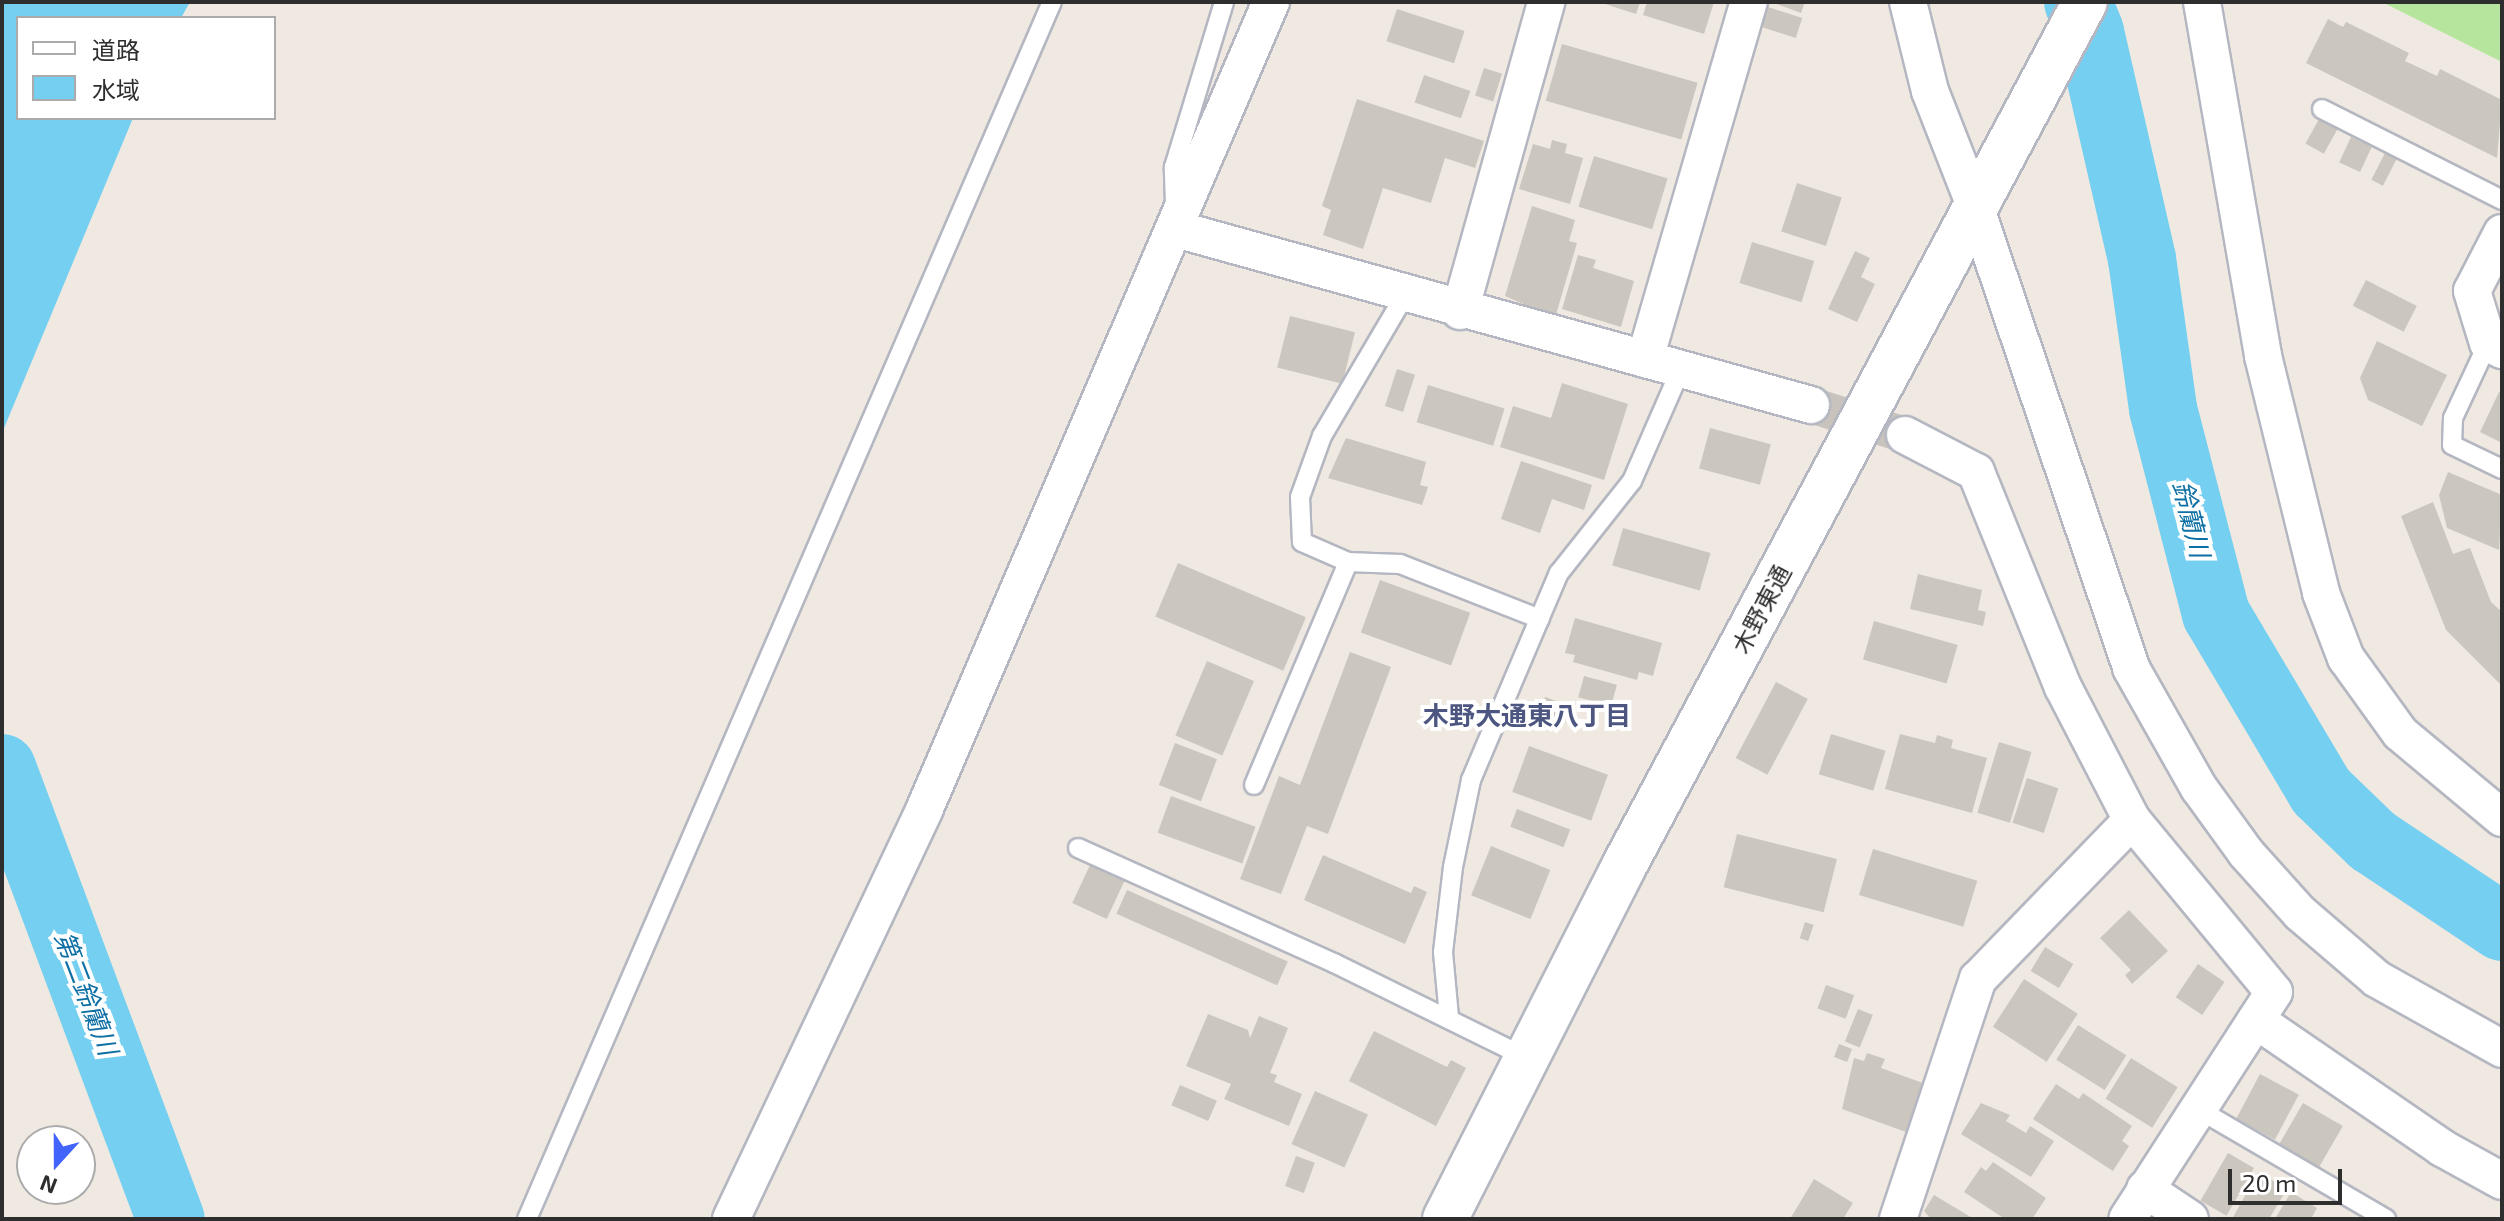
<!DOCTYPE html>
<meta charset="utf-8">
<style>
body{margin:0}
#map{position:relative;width:2504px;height:1221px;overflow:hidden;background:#efe9e1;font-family:"Exo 2","Noto Sans JP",sans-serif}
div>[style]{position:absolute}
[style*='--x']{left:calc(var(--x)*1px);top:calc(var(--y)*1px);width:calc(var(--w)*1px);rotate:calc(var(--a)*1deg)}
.green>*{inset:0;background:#b6e59e}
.water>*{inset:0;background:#75cff0}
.river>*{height:68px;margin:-34px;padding:0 34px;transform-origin:34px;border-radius:34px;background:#75cff0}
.building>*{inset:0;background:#cbc7bf;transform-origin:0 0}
.minor-tunnel>*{height:36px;margin-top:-18px;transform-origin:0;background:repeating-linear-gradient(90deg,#c8c4bd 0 36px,transparent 0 54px)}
.roads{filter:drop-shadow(2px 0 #b4b7c1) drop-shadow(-2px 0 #b4b7c1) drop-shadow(0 2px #b4b7c1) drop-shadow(0 -2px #b4b7c1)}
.service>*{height:18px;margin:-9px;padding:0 9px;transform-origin:9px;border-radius:9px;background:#fff}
.minor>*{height:36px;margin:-18px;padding:0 18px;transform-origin:18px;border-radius:18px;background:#fff}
.tertiary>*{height:44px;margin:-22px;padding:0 22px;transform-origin:22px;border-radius:22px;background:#fff}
span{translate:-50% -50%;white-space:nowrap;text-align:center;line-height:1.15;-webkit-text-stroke:8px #fff;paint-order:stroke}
.street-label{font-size:24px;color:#2e2e2e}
.water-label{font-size:26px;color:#0d6fa3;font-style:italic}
.neighbourhood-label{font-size:26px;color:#4d5680;font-weight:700}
.frame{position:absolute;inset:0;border:4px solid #2e2e2e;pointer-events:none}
.legend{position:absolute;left:16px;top:16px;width:260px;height:104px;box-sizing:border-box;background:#fff;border:2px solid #ababab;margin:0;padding:10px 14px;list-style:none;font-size:24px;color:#2e2e2e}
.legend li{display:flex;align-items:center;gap:16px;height:40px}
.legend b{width:40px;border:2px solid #ababab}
.north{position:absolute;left:16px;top:1125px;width:80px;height:80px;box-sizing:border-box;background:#fff;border:2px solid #ababab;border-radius:50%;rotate:201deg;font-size:22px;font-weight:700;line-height:32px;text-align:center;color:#2e2e2e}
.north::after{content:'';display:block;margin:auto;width:28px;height:36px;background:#4264fb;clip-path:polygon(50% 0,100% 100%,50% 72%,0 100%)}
.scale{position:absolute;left:2228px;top:1169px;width:114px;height:36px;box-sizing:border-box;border:4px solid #2e2e2e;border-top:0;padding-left:10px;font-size:24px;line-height:28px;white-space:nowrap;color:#2e2e2e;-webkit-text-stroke:6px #fff;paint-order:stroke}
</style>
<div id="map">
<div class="green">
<i style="clip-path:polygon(2382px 2px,2502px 2px,2502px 62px)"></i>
</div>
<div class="water">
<i style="clip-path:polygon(2px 2px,190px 2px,181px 18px,18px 18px,18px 118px,133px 118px,2px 433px)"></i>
</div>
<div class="river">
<i style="--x:2078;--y:2;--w:32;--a:68"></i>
<i style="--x:2090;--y:32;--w:233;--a:77.1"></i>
<i style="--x:2142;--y:259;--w:151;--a:82"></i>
<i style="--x:2163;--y:409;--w:212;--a:75.5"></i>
<i style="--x:2216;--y:614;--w:206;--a:59.3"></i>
<i style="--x:2321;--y:791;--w:72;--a:43.9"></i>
<i style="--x:2373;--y:841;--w:155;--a:33.7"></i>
<i style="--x:2;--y:768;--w:482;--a:69.5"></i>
</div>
<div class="building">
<i style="clip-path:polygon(1599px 2px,1640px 2px,1636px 14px)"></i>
<i style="clip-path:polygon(1647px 2px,1714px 2px,1704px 34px,1643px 15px)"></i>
<i style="clip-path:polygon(1771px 2px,1805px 2px,1801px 13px)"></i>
<i style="left:1768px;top:7px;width:36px;height:21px;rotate:18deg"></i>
<i style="left:1397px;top:9px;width:71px;height:34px;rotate:18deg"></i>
<i style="clip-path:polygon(2328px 19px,2343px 27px,2346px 22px,2409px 53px,2405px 61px,2437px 76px,2440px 69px,2502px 100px,2497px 158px,2306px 63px)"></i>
<i style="left:1562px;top:44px;width:141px;height:59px;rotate:16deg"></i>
<i style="left:1484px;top:68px;width:19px;height:29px;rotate:18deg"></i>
<i style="left:1424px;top:75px;width:49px;height:29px;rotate:19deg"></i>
<i style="clip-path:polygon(1357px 99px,1484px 141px,1475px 168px,1445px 158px,1431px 203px,1383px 188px,1363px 249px,1323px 235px,1331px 210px,1322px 206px)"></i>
<i style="left:2319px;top:119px;width:21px;height:28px;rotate:29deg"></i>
<i style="left:2351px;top:137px;width:23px;height:28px;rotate:25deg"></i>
<i style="clip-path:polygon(1552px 140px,1567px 144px,1565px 153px,1583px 158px,1570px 204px,1519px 189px,1533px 144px,1550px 149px)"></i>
<i style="left:2385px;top:153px;width:13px;height:30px;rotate:27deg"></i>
<i style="left:1594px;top:156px;width:77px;height:53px;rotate:17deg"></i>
<i style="left:1797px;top:183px;width:47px;height:51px;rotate:18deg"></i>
<i style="clip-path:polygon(1532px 206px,1575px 220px,1569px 241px,1577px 243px,1555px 318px,1505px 296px)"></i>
<i style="left:1752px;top:242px;width:65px;height:43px;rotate:17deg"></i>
<i style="clip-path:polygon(1855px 251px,1870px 258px,1861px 277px,1875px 284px,1857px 322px,1828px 309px)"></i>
<i style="clip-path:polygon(1578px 255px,1596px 260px,1593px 268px,1634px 281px,1621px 327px,1562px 309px)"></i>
<i style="left:2366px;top:280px;width:57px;height:29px;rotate:27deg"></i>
<i style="left:1290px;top:316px;width:67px;height:53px;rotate:14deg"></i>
<i style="clip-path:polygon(2377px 341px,2447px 375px,2422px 426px,2368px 400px,2360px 378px)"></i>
<i style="left:1397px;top:369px;width:19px;height:39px;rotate:18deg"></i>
<i style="clip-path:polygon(1562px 383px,1628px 404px,1604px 480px,1500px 447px,1513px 406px,1551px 418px)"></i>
<i style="left:1428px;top:385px;width:80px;height:39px;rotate:17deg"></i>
<i style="clip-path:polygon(2499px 392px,2502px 393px,2502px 443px,2480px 432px)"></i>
<i style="left:1710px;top:428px;width:63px;height:42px;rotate:15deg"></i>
<i style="clip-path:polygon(1346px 438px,1426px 462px,1420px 485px,1428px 487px,1422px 505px,1328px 478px)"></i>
<i style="clip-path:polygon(1521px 461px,1592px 485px,1584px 510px,1552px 499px,1540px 533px,1501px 519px)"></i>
<i style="clip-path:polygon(2448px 472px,2502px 495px,2499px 550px,2447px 528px,2439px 495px)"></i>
<i style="clip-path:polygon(2433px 502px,2453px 554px,2470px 548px,2491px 602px,2502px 612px,2502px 686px,2446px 630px,2401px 516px)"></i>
<i style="left:1623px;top:528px;width:91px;height:39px;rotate:16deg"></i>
<i style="left:1178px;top:563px;width:139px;height:58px;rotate:23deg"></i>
<i style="clip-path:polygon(1918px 574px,1982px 590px,1978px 610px,1986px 612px,1983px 626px,1910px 609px)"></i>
<i style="left:1380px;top:580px;width:96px;height:56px;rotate:20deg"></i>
<i style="clip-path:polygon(1575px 618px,1662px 643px,1653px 676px,1639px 672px,1637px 680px,1573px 662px,1575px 655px,1565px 653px)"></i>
<i style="left:1874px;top:621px;width:87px;height:40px;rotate:16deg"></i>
<i style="clip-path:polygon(1350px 652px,1391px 667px,1328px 834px,1307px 826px,1281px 894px,1240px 879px,1279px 776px,1300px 785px)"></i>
<i style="left:1207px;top:661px;width:51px;height:81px;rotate:23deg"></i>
<i style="left:1584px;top:676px;width:34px;height:22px;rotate:15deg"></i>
<i style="left:1776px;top:682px;width:36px;height:86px;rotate:28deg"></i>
<i style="left:1545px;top:697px;width:27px;height:20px;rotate:20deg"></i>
<i style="left:1831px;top:734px;width:57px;height:42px;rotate:17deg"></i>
<i style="clip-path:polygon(1900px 734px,1935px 743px,1937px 735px,1953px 740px,1951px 748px,1987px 758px,1972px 813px,1885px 789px)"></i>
<i style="left:1999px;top:742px;width:34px;height:74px;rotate:17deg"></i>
<i style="left:1175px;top:743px;width:45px;height:45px;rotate:21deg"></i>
<i style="left:1529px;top:746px;width:84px;height:49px;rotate:20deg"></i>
<i style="left:2027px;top:778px;width:33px;height:47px;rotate:18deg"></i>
<i style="left:1171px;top:796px;width:90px;height:39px;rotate:20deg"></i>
<i style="left:1517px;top:809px;width:57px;height:19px;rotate:21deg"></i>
<i style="left:1737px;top:834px;width:103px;height:55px;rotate:14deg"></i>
<i style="left:1491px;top:846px;width:64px;height:53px;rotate:22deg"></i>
<i style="left:1873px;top:849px;width:109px;height:48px;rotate:17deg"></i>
<i style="clip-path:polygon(1323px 855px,1411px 893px,1414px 886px,1427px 892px,1405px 944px,1304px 900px)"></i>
<i style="left:1090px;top:865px;width:38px;height:42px;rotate:25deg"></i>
<i style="left:1127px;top:890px;width:176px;height:26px;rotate:24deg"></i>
<i style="clip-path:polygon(2129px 910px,2168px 951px,2132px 984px,2125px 975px,2131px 970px,2100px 938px)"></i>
<i style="left:1805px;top:922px;width:9px;height:17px;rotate:18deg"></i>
<i style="left:2045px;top:947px;width:33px;height:28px;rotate:31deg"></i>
<i style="left:2198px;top:964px;width:32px;height:40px;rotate:34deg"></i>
<i style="left:2024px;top:979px;width:64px;height:57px;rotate:33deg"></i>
<i style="left:1826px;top:985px;width:30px;height:25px;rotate:20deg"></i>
<i style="left:1858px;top:1009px;width:16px;height:35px;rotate:22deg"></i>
<i style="clip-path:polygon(1208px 1014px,1248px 1030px,1250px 1038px,1259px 1016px,1288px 1028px,1270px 1073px,1277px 1075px,1274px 1082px,1302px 1094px,1289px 1126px,1224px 1099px,1231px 1084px,1186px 1066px)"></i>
<i style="left:2078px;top:1025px;width:57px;height:41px;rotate:32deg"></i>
<i style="clip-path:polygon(1374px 1031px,1447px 1067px,1451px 1060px,1466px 1068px,1436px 1126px,1349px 1081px)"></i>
<i style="left:1839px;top:1044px;width:14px;height:14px;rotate:21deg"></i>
<i style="clip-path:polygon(1867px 1053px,1885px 1059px,1881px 1068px,1923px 1083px,1906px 1132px,1842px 1109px,1854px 1058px,1864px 1061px)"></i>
<i style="left:2131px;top:1058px;width:55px;height:48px;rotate:32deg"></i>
<i style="left:2260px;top:1074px;width:44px;height:51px;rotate:28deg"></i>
<i style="clip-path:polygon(2056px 1084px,2079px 1099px,2083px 1093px,2132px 1126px,2122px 1141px,2129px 1146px,2113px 1171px,2033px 1119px)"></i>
<i style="left:1180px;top:1085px;width:40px;height:22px;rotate:23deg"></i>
<i style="left:1315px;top:1091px;width:58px;height:58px;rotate:24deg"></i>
<i style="clip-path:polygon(1981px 1103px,2010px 1115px,2006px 1121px,2026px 1133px,2030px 1126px,2054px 1141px,2031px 1177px,1961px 1134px)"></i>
<i style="left:2303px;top:1103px;width:46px;height:50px;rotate:30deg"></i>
<i style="left:2228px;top:1153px;width:30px;height:55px;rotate:30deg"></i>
<i style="left:1296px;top:1156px;width:20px;height:32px;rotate:20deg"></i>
<i style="clip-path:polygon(1993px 1162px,2046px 1198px,2032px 1219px,2005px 1219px,1964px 1192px,1981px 1167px,1986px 1171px)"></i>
<i style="clip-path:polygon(2258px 1172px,2287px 1189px,2269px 1219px,2232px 1219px)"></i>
<i style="clip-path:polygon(1814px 1179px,1853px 1203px,1843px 1219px,1790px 1219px)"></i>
<i style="clip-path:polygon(2291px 1192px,2317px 1208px,2311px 1219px,2275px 1219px)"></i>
<i style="clip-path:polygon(1934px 1195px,1974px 1219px,1931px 1219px,1924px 1211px)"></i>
</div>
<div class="minor-tunnel">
<i style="--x:1811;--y:405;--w:99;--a:17.7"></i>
</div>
<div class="roads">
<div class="service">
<i style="--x:2322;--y:109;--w:202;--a:26.8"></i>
<i style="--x:1175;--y:204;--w:37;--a:-92"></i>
<i style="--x:1174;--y:167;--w:172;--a:-73.1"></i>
<i style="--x:1405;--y:295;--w:164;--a:120.5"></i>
<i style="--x:1322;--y:436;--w:65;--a:109.8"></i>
<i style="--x:1300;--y:497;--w:45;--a:87.5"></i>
<i style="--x:1302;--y:542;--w:50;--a:23.5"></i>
<i style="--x:1348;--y:562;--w:52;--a:2.2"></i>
<i style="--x:1400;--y:564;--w:150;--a:21.4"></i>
<i style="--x:2488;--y:343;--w:83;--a:115"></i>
<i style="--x:2453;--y:418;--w:27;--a:92"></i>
<i style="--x:2452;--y:445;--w:55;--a:25.6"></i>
<i style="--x:1254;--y:785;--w:242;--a:-67.1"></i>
<i style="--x:1078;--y:848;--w:281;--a:24.2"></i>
<i style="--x:1334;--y:963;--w:213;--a:26.2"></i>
<i style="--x:1449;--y:1017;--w:65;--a:-95.3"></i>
<i style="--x:1443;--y:952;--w:86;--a:-83.3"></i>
<i style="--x:1453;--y:867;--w:89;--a:-78.3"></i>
<i style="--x:1471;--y:780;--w:225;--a:-67"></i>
<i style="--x:1559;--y:573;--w:117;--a:-51.6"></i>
<i style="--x:1632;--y:481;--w:122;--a:-66.4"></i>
<i style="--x:2198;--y:1109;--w:218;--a:30.3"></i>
<i style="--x:527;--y:1219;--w:1325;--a:-66.67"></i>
</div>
<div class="minor">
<i style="--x:1908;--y:2;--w:92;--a:76.1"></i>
<i style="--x:1930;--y:91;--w:123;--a:68.6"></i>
<i style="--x:1975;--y:206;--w:488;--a:71.3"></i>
<i style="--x:2131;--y:668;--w:138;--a:60.5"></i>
<i style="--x:2199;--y:788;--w:80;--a:54.1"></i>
<i style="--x:2246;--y:853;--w:81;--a:48"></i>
<i style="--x:2300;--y:913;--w:101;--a:40.6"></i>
<i style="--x:2377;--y:979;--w:143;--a:29.2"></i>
<i style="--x:2202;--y:2;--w:359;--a:80.2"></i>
<i style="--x:2263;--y:356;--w:244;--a:76.2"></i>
<i style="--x:2321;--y:593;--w:70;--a:69"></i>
<i style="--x:2346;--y:658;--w:92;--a:54.2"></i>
<i style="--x:2400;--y:733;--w:133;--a:39.8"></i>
<i style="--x:1176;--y:229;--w:659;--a:15.49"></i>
<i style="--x:2502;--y:233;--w:65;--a:117.3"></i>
<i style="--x:2472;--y:291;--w:54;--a:72.9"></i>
<i style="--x:2488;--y:343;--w:16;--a:27"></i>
<i style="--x:1460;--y:311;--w:321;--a:-74.4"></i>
<i style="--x:1645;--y:359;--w:372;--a:-73.8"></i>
<i style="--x:1905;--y:435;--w:80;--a:27.5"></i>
<i style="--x:1976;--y:472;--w:232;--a:68"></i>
<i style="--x:2063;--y:687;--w:150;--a:62.6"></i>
<i style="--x:2132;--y:820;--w:223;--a:50.5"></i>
<i style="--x:2274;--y:992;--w:270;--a:122.9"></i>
<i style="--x:2256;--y:1020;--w:226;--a:34.5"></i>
<i style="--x:2442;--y:1148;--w:68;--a:28.8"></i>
<i style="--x:2145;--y:1189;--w:54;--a:33.7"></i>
<i style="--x:731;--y:1219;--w:454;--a:-64.7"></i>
<i style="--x:925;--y:808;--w:877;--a:-66.77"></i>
<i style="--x:1898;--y:1219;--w:253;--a:-71.6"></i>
<i style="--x:1978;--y:979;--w:221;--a:-45.9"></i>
</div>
<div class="tertiary">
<i style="--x:1445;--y:1219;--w:396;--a:-63.1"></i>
<i style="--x:1624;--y:866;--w:979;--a:-61.92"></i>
</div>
</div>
<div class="street-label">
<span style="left:1761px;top:609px;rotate:-62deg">木野東通</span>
</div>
<div class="water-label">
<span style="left:2192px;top:519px;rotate:76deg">鈴蘭川</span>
<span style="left:87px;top:993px;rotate:69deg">第二鈴蘭川</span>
</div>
<div class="neighbourhood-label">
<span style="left:1527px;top:715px">木野大通東八丁目</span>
</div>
<div class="frame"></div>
<ul class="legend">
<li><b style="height:10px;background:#fff"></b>道路</li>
<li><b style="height:22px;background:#75cff0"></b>水域</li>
</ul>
<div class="north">N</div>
<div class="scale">20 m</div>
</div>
